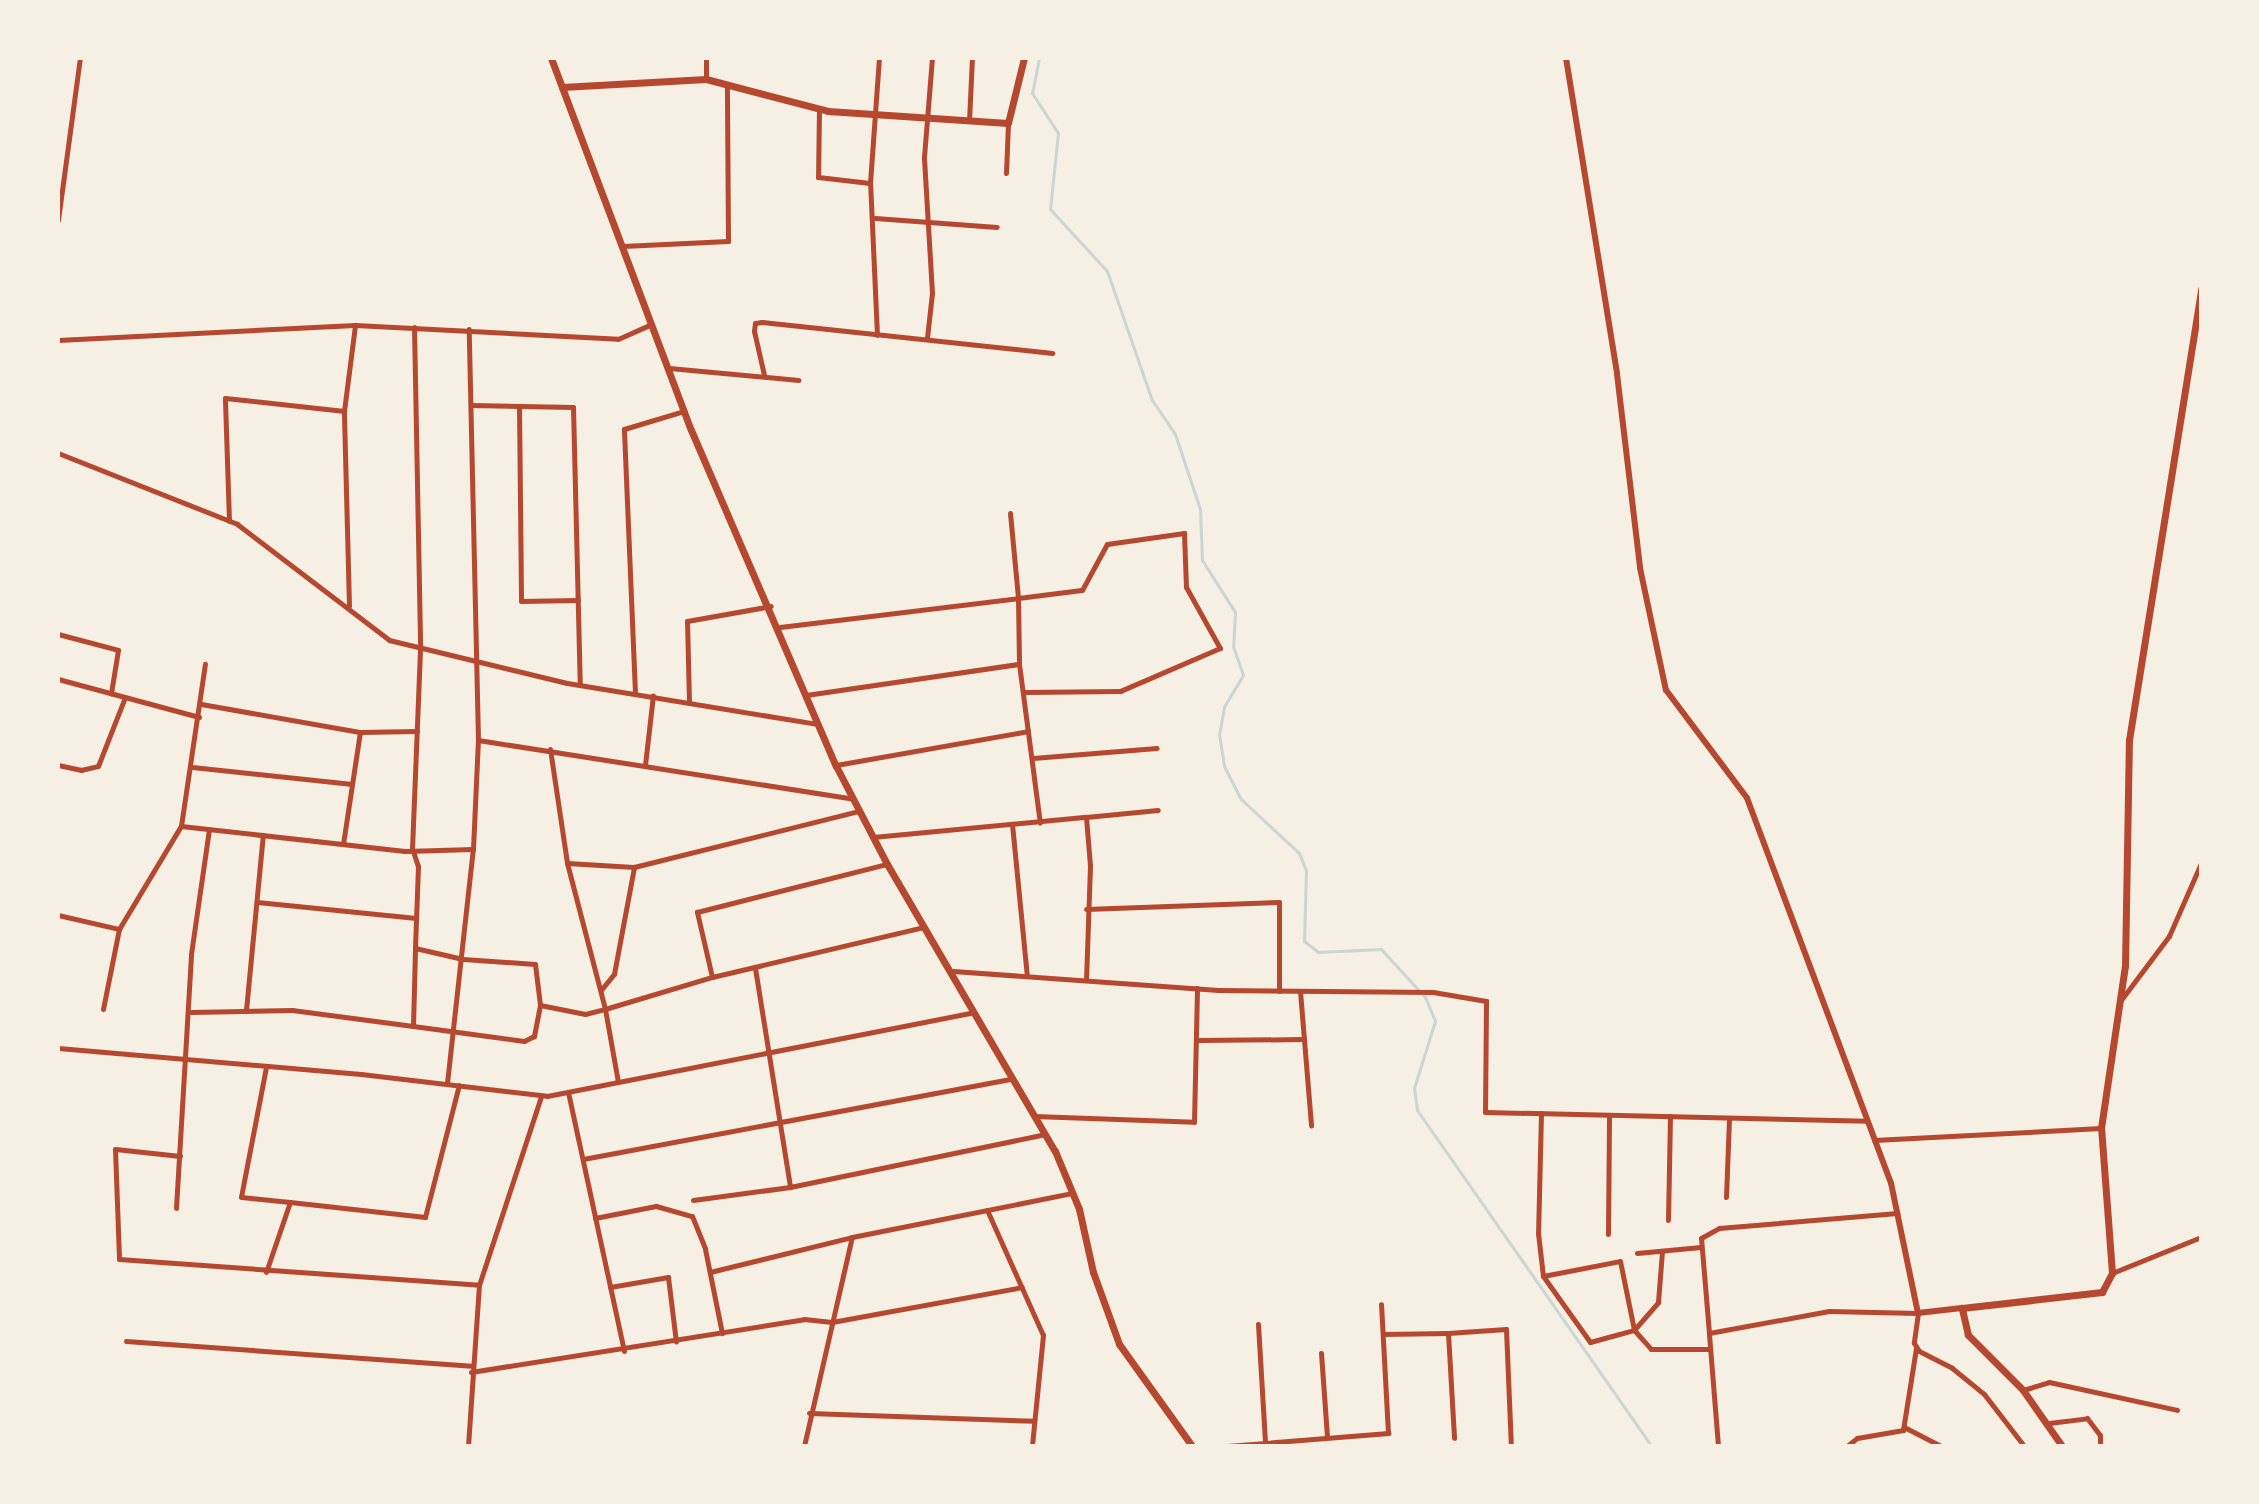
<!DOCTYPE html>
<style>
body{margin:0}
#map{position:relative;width:2259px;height:1504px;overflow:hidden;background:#f6efe4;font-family:"Noto Sans",sans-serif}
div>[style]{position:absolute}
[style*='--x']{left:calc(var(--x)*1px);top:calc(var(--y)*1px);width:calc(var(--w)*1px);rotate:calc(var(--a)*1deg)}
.stream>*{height:3px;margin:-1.5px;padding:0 1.5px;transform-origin:1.5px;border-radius:1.5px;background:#c9d6d2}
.minor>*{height:5px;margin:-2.5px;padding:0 2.5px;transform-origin:2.5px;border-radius:2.5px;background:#b5482f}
.tertiary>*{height:6px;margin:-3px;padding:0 3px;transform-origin:3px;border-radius:3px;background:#b5482f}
.secondary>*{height:7px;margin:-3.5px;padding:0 3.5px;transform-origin:3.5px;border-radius:3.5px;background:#b5482f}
span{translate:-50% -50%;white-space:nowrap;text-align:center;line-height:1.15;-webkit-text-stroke:8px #f6efe4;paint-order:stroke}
.frame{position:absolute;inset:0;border:60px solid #f6efe4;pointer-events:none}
</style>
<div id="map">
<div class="stream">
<i style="--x:1039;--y:58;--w:36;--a:101"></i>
<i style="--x:1032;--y:93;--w:48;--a:57"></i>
<i style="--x:1058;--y:133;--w:76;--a:96"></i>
<i style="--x:1050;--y:209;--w:84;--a:47.4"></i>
<i style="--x:1107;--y:271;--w:137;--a:70.8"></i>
<i style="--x:1152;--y:400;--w:41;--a:55.9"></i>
<i style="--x:1175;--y:434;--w:79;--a:71.6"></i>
<i style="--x:1200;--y:509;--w:51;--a:87.8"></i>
<i style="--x:1202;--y:560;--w:62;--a:57.6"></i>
<i style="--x:1235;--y:612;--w:34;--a:93"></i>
<i style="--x:1233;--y:646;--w:31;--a:71"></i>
<i style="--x:1243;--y:675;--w:37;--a:121"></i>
<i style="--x:1224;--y:707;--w:27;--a:100"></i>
<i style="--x:1219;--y:734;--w:32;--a:81"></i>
<i style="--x:1224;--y:766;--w:37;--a:63"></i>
<i style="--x:1241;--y:799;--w:79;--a:43"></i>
<i style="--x:1299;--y:853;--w:18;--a:68"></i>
<i style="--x:1306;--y:870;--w:71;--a:91.6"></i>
<i style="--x:1304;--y:941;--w:18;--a:38"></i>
<i style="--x:1318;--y:952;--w:63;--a:-2.7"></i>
<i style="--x:1381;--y:949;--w:65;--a:47.5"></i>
<i style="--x:1425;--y:997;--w:26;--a:67"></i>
<i style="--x:1435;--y:1021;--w:70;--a:107.4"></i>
<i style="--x:1414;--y:1088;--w:22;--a:82"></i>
<i style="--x:1417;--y:1110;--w:409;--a:55.1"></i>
</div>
<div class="minor">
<i style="--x:706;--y:79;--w:21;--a:-90"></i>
<i style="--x:819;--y:109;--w:68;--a:90.8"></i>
<i style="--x:818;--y:177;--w:52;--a:6.6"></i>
<i style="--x:969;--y:121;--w:63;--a:-87.3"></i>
<i style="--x:1006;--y:173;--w:50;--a:-87.7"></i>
<i style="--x:875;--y:218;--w:122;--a:4.2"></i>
<i style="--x:58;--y:220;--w:163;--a:-82.3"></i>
<i style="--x:623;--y:246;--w:105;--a:-2.7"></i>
<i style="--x:728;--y:241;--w:156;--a:-90.4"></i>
<i style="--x:414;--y:327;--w:323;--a:88.9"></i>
<i style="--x:420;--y:650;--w:198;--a:92.3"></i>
<i style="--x:412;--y:848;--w:19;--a:72"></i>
<i style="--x:418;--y:866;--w:82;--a:92.1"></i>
<i style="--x:415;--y:948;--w:49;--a:12.9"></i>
<i style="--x:463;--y:959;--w:72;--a:4"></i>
<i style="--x:535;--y:964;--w:41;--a:83"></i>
<i style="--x:540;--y:1005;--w:32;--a:101"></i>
<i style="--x:534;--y:1036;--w:11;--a:153"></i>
<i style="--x:524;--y:1041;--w:112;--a:-172.3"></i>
<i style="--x:413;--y:1026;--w:78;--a:-88.5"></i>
<i style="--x:877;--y:335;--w:152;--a:-92.6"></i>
<i style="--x:870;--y:183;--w:125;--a:-85.9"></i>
<i style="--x:927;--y:338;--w:45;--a:-83.7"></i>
<i style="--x:932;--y:293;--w:136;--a:-93.4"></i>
<i style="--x:924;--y:157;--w:99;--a:-85.4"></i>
<i style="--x:58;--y:340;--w:297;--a:-2.9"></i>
<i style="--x:355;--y:325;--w:263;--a:3"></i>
<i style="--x:618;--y:339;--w:36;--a:-24"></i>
<i style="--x:669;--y:368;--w:130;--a:5.3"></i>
<i style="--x:764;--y:375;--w:45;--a:-102.8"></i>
<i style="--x:754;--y:331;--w:8;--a:-83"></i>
<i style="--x:755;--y:323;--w:7;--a:-8"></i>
<i style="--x:762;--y:322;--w:292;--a:6.1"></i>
<i style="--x:471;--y:405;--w:102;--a:1.1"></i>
<i style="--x:573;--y:407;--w:278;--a:88.6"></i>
<i style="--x:519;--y:406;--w:195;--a:89.4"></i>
<i style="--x:521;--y:601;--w:57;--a:-1"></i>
<i style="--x:58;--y:453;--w:193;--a:21.6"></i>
<i style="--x:237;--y:524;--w:191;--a:37.3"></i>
<i style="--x:389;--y:640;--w:183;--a:13.6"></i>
<i style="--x:567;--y:683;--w:253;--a:9.3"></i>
<i style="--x:1010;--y:513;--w:85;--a:84.6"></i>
<i style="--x:1018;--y:598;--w:64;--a:-7.1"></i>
<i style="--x:1082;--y:590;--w:52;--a:-61.5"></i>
<i style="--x:1107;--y:544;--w:78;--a:-8.1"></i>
<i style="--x:1184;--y:533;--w:54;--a:87.9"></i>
<i style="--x:1186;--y:587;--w:70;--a:60.9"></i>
<i style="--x:1220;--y:648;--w:109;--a:156.7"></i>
<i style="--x:1120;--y:691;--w:95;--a:179.4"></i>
<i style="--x:229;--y:521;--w:123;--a:-91.9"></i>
<i style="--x:225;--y:398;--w:120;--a:6.2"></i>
<i style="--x:349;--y:606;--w:195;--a:-91.5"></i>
<i style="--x:344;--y:411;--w:87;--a:-82.7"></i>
<i style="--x:780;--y:627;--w:240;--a:-6.9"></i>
<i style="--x:1018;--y:598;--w:66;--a:89.1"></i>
<i style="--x:58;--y:634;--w:62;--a:14.9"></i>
<i style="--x:118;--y:650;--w:44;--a:99.2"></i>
<i style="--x:58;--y:679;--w:146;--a:15.1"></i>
<i style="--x:635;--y:693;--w:264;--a:-92.4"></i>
<i style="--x:624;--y:429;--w:63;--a:-16.7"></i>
<i style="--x:806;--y:695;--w:215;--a:-8.3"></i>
<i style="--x:1019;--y:664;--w:160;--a:82.5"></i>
<i style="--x:689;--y:702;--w:81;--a:-91.4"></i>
<i style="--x:687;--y:621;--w:85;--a:-10.1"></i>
<i style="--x:201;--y:704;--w:161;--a:10"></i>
<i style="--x:360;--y:732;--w:57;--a:-1"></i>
<i style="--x:478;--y:740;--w:380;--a:8.9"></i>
<i style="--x:550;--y:749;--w:115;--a:81.5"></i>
<i style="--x:567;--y:863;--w:151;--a:75.4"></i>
<i style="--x:605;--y:1009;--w:112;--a:-16.7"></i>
<i style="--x:712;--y:977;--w:217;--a:-13.3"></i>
<i style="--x:1033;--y:758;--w:124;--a:-4.6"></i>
<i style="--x:58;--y:765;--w:24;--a:12"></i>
<i style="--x:81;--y:770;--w:17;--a:-13"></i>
<i style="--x:98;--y:766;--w:74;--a:-68.6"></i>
<i style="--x:645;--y:765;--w:70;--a:-83.5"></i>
<i style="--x:836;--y:765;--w:195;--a:-10"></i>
<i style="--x:192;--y:767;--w:161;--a:6.1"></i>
<i style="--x:1086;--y:817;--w:72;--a:-5.6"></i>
<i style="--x:1012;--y:824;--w:153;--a:84.4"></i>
<i style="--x:181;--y:826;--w:225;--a:6.4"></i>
<i style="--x:405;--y:851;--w:68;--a:-1.7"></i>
<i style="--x:873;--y:837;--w:214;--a:-5.4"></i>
<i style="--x:1086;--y:817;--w:49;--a:85.3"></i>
<i style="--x:1090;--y:866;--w:114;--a:92"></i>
<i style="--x:343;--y:844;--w:113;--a:-81.4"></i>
<i style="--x:567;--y:863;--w:67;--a:3.4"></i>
<i style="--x:634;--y:867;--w:232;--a:-14"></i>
<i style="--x:257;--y:902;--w:160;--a:5.7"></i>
<i style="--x:1086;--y:909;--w:193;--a:-2.1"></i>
<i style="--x:1279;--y:902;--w:89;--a:90"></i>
<i style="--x:58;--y:915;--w:63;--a:12.9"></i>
<i style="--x:119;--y:929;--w:120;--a:-59"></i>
<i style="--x:181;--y:826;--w:164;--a:-81.6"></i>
<i style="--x:755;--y:968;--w:222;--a:80.9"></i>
<i style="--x:953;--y:971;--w:266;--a:4.1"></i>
<i style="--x:1218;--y:990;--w:215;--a:0.5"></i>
<i style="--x:1433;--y:992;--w:54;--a:9.6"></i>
<i style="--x:1486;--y:1001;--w:111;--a:90.5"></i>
<i style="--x:1485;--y:1112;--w:382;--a:1.3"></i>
<i style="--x:712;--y:977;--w:67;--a:-103"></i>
<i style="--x:697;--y:912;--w:196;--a:-14.2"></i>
<i style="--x:601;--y:990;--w:21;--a:-51"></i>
<i style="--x:614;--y:974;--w:109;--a:-79.4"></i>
<i style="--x:1300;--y:991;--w:135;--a:85.3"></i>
<i style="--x:2121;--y:1000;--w:80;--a:-53.1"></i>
<i style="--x:2169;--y:936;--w:80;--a:-66.3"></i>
<i style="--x:540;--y:1005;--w:46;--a:11.3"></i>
<i style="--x:585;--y:1014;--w:21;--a:-14"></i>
<i style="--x:605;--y:1009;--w:74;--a:79.9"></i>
<i style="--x:103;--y:1009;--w:82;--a:-78.7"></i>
<i style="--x:246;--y:1010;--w:176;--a:-84.5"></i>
<i style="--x:191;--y:1012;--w:101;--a:-1.1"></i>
<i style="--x:292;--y:1010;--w:122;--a:7.5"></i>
<i style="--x:1198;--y:1040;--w:106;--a:-0.5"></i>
<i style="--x:58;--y:1048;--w:304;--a:4.9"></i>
<i style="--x:361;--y:1074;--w:187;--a:6.7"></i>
<i style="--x:547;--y:1096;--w:435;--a:-11.1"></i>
<i style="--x:266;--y:1067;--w:132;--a:100.9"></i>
<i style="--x:241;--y:1197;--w:49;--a:5.8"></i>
<i style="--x:447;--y:1083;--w:235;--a:-83.7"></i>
<i style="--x:473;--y:849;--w:109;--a:-87.4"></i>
<i style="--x:478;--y:740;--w:411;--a:-91.3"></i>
<i style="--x:568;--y:1092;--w:265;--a:77.8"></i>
<i style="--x:1541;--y:1113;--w:120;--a:91.4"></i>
<i style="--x:1538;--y:1233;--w:43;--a:83.4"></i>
<i style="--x:1543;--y:1276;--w:81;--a:54.5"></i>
<i style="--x:1590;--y:1342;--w:46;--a:-15.3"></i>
<i style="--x:1634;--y:1330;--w:37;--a:-49"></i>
<i style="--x:1658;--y:1302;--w:51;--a:-85.5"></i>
<i style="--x:1034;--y:1116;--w:160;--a:2.1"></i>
<i style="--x:1194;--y:1122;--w:134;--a:-88.7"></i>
<i style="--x:1874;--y:1140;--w:227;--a:-3"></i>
<i style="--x:180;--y:1156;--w:65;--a:-173.9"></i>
<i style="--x:115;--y:1149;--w:110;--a:87.9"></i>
<i style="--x:119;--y:1259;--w:361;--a:4.1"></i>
<i style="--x:583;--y:1159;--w:436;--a:-10.6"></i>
<i style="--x:1726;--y:1197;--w:79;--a:-87.8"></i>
<i style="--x:693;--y:1200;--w:98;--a:-7.6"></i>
<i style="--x:790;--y:1187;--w:260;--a:-11.7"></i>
<i style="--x:176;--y:1208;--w:254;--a:-86.6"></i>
<i style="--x:191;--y:954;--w:126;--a:-81.8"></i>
<i style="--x:987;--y:1210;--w:137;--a:65.9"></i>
<i style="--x:1043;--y:1335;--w:112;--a:95.7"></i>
<i style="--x:595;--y:1218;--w:62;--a:-11.1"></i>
<i style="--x:656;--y:1206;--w:37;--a:16"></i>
<i style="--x:692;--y:1216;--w:35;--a:68"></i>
<i style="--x:705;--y:1249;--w:86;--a:78.6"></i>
<i style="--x:1668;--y:1220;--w:104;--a:-88.9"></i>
<i style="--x:1608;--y:1234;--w:119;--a:-89.5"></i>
<i style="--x:1637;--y:1253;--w:64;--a:-5.4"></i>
<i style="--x:266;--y:1272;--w:74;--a:-71.1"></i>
<i style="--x:290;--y:1202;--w:136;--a:6.3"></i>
<i style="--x:425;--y:1217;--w:136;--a:-75.6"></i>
<i style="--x:710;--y:1272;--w:146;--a:-13.8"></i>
<i style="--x:2112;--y:1273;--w:96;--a:-22"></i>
<i style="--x:1543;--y:1276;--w:78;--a:-11"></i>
<i style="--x:1620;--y:1261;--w:70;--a:78.5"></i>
<i style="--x:1634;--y:1330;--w:25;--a:48"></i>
<i style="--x:1651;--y:1349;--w:59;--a:0"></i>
<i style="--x:610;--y:1287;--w:59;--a:-9.8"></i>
<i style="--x:668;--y:1277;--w:65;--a:83"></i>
<i style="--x:1258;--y:1324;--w:119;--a:86.6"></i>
<i style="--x:1448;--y:1333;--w:58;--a:-3.9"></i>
<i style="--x:1506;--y:1329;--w:117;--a:87.6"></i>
<i style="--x:1709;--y:1333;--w:95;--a:-94.8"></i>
<i style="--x:1701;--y:1238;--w:21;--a:-29"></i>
<i style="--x:1719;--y:1228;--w:179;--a:-4.8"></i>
<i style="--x:1383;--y:1334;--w:65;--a:-0.9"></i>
<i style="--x:1448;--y:1333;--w:105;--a:86.7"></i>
<i style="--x:126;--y:1341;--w:346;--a:4.1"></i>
<i style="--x:1321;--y:1353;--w:84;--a:85.9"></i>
<i style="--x:471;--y:1372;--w:337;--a:-9"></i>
<i style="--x:804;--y:1319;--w:28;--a:6"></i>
<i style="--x:832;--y:1322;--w:193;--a:-10.4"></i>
<i style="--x:2023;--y:1390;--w:27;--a:-17"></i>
<i style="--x:2049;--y:1382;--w:131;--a:12.3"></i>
<i style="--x:809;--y:1413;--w:225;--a:2"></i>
<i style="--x:2049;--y:1423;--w:38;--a:-7"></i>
<i style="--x:2087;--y:1418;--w:21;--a:53"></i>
<i style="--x:2100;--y:1435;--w:11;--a:90"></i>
<i style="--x:1904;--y:1427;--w:42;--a:27.2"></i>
<i style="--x:468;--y:1446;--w:161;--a:-86.1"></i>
<i style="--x:479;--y:1285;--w:199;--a:-71.8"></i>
<i style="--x:804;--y:1446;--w:214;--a:-77.1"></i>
<i style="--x:852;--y:1237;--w:225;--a:-11.3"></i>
<i style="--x:1227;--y:1446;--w:162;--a:-4.6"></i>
<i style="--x:1388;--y:1433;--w:129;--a:-93.1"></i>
<i style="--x:1718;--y:1446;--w:113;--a:-94.6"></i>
<i style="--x:1709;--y:1333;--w:122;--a:-10.4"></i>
<i style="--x:1829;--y:1311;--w:89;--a:1.3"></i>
<i style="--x:1918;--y:1313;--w:30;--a:98"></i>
<i style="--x:1914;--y:1343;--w:9;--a:58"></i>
<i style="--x:1919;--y:1351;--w:37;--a:27"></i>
<i style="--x:1952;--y:1368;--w:41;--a:39.1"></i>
<i style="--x:1984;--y:1394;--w:66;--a:52.4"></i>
<i style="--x:1847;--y:1446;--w:13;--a:-39"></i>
<i style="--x:1857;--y:1438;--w:47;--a:-9.9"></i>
<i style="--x:1903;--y:1430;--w:83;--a:-81"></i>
</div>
<div class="tertiary">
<i style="--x:1566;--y:58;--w:320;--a:80.8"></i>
<i style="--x:1617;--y:374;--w:195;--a:83.2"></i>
<i style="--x:1640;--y:568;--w:125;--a:78"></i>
<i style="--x:1666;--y:690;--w:135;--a:53.1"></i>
<i style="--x:1747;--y:798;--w:411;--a:69.5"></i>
<i style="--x:1891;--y:1183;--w:133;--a:78.3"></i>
<i style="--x:1918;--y:1313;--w:44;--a:-6.5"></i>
</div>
<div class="secondary">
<i style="--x:551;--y:58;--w:397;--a:69.4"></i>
<i style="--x:691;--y:430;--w:366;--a:66.7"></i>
<i style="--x:836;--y:766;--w:110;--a:62.5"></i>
<i style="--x:887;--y:864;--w:333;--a:59.7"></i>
<i style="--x:1055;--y:1151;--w:63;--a:67.5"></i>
<i style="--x:1079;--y:1209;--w:65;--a:77.5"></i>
<i style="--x:1093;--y:1272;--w:77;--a:70.1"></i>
<i style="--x:1119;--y:1344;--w:125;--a:54.4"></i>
<i style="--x:562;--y:87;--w:144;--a:-3.2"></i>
<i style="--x:706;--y:79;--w:126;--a:14.7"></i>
<i style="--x:828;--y:111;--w:180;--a:3.8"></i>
<i style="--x:1008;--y:123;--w:67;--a:-76.2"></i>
<i style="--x:2062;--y:1446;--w:68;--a:-124.9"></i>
<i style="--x:2023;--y:1390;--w:78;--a:-135"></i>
<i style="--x:1968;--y:1335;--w:28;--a:-103"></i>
<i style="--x:1962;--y:1308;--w:141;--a:-6.5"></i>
<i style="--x:2102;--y:1292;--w:21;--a:-62"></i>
<i style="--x:2112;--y:1273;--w:145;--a:-94.3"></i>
<i style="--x:2101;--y:1128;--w:164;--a:-81.6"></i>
<i style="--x:2125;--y:966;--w:226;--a:-89"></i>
<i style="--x:2129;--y:740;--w:457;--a:-80.9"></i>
</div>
<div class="frame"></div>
</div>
